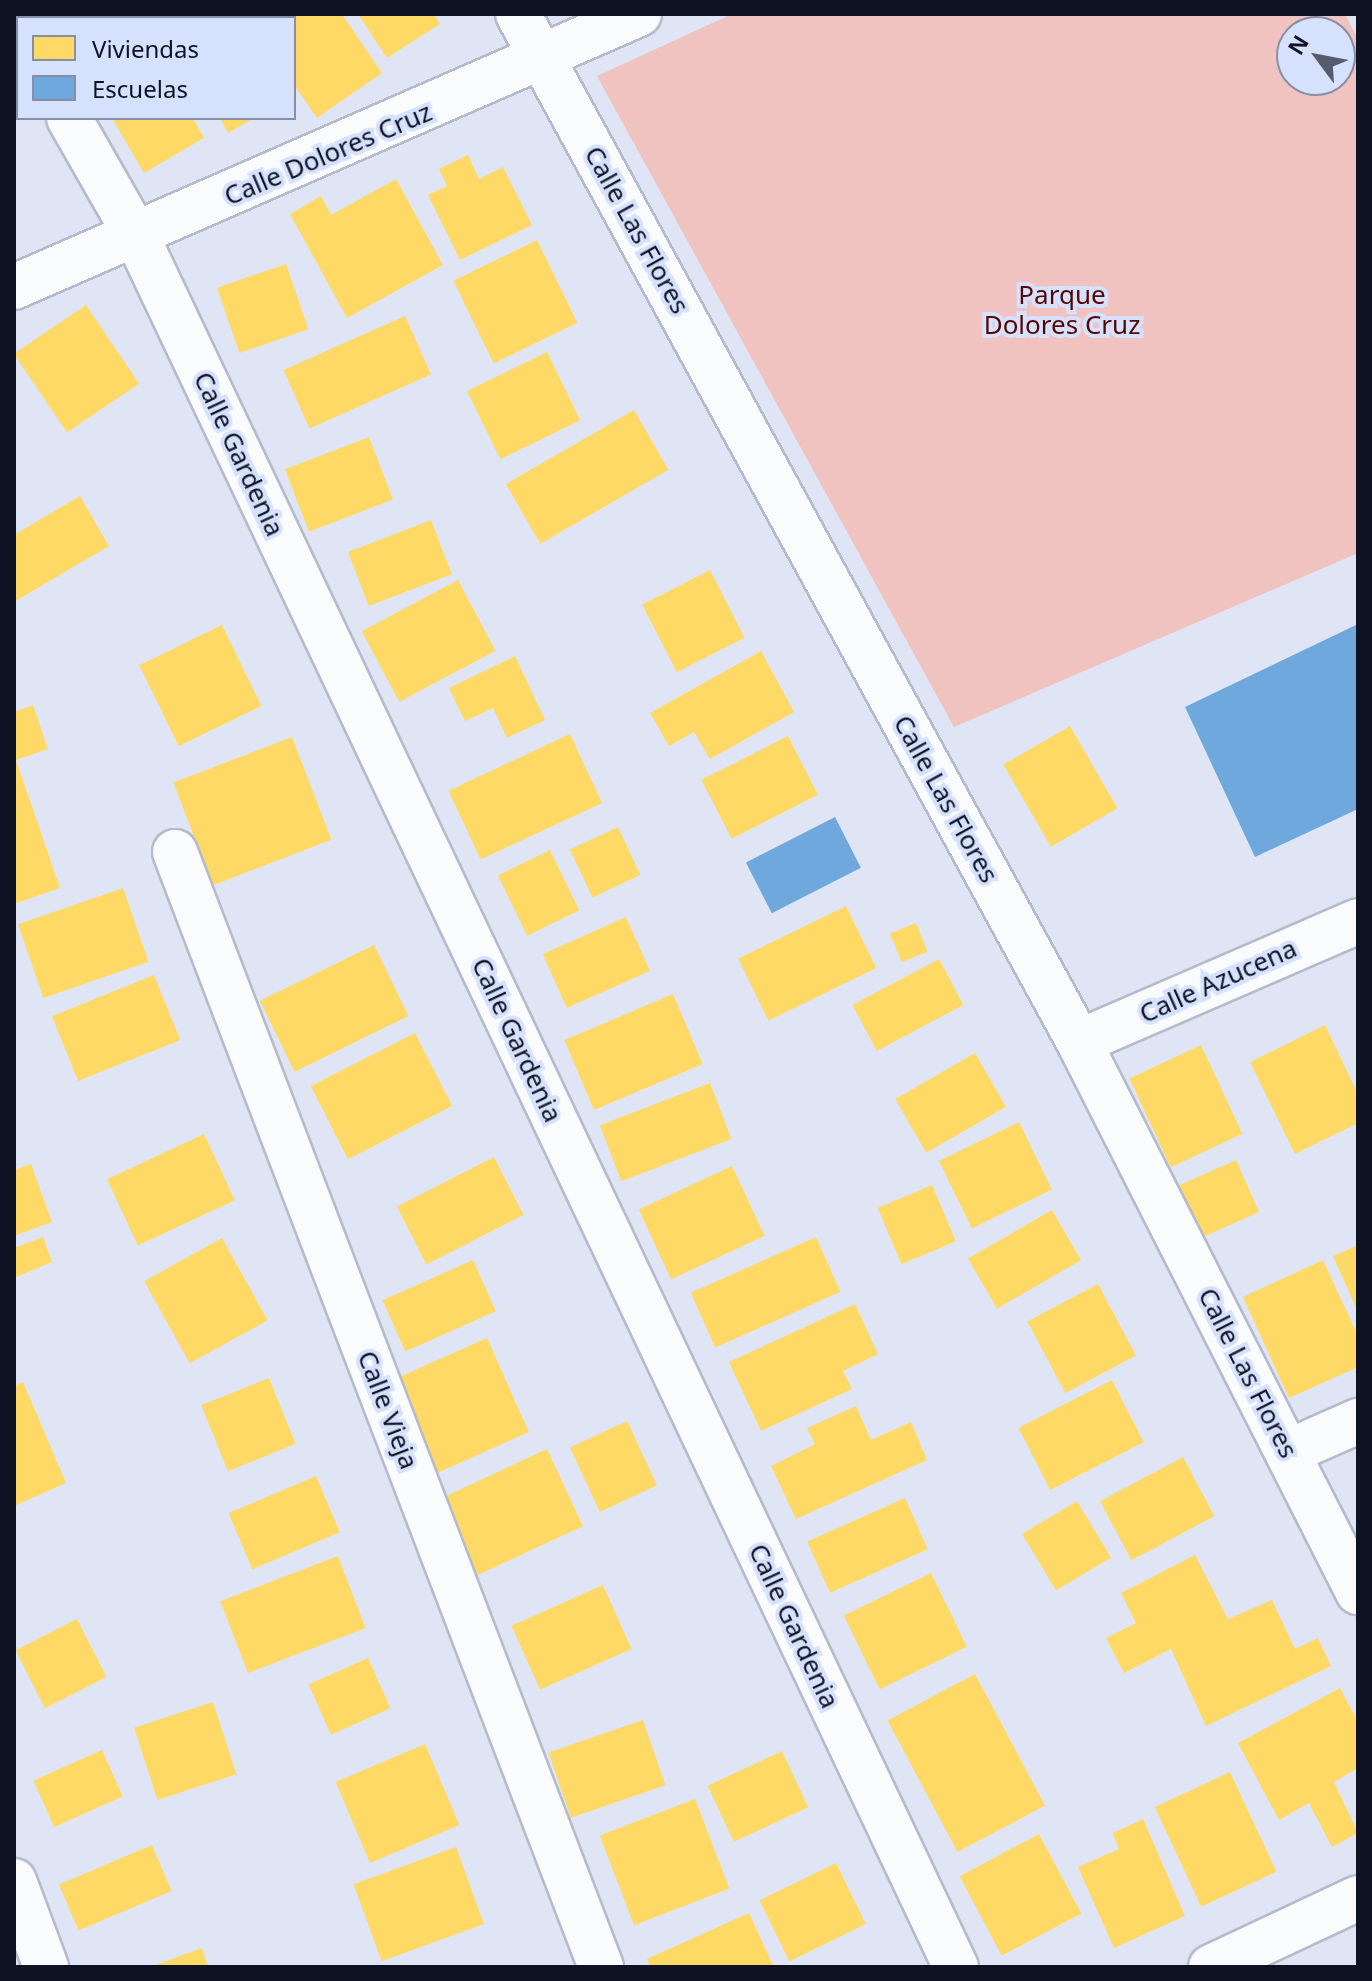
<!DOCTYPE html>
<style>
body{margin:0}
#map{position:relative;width:1372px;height:1981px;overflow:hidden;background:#dfe5f4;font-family:"Noto Sans",sans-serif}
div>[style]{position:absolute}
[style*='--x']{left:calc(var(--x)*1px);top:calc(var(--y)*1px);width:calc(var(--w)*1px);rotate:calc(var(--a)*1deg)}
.green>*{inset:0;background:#f0c2c0}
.homes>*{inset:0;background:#ffd966;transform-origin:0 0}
.schools>*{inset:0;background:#6fa8dc;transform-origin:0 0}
.roads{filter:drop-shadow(2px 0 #b5bbca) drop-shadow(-2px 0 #b5bbca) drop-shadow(0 2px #b5bbca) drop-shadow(0 -2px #b5bbca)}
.minor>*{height:44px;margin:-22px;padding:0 22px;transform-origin:22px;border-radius:22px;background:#fafbfd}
span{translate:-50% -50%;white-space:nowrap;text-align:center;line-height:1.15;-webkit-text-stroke:8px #d6e1fd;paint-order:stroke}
.street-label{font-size:26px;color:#0e1323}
.park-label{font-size:26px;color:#550602}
.frame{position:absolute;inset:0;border:16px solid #0e1323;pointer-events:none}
.legend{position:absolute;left:16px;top:16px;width:280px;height:104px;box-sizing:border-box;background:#d6e1fd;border:2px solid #868fa6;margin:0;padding:10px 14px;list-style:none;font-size:24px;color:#0e1323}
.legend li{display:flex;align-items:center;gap:16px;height:40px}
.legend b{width:40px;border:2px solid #868fa6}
.north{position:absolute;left:1276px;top:16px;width:80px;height:80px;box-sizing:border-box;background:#d6e1fd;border:2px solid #868fa6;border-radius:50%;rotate:302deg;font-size:22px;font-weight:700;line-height:32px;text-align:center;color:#0e1323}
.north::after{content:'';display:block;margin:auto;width:28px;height:36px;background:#575c6c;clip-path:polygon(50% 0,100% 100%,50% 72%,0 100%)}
</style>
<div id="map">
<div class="green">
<i style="clip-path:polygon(evenodd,732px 14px,1345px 14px,1358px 39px,1358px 553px,954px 727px,597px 76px,732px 14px,1292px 32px,1340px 32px,1340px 80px,1292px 80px,1292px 32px)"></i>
</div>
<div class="homes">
<i style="clip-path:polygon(270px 14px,342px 14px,382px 73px,317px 118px,294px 85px,294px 18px,264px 18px)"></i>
<i style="clip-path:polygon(358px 14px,434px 14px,440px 24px,387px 58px)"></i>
<i style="clip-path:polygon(112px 118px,193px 118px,204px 138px,144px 173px)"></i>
<i style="clip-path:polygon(220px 118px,254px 118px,228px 133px)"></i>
<i style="clip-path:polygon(468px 155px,479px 179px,503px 167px,532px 225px,460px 260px,428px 195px,447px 186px,439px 169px)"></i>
<i style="clip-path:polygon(396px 179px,443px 265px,347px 318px,290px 214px,321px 196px,331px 215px)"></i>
<i style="left:537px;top:240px;width:92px;height:93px;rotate:64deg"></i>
<i style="left:286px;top:264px;width:69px;height:73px;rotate:71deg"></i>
<i style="left:86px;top:305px;width:95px;height:87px;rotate:56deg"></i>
<i style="left:405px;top:316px;width:64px;height:133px;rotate:66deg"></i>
<i style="left:547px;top:352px;width:76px;height:89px;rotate:64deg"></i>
<i style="left:634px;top:410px;width:69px;height:148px;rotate:60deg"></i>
<i style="left:369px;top:437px;width:67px;height:90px;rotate:69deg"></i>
<i style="clip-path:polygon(80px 496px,109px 546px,14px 602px,14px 535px)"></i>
<i style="left:431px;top:520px;width:58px;height:89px;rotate:69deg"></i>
<i style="left:710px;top:570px;width:76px;height:76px;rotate:63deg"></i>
<i style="left:458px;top:580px;width:80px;height:109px;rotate:62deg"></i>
<i style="left:222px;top:625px;width:90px;height:92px;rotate:64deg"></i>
<i style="clip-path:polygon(761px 651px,794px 712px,710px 759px,694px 732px,669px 746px,650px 713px)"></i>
<i style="clip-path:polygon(515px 656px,545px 720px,507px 738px,493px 708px,465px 721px,449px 688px)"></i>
<i style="clip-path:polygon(33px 705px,48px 749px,16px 760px,60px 888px,14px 904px,14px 712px)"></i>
<i style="left:1070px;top:726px;width:95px;height:77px;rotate:60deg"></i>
<i style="left:570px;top:734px;width:76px;height:134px;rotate:65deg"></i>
<i style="left:788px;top:736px;width:66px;height:97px;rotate:63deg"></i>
<i style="left:292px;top:737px;width:110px;height:127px;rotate:69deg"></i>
<i style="left:618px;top:827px;width:53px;height:53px;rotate:65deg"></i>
<i style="left:550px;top:850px;width:67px;height:58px;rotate:64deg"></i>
<i style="left:123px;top:888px;width:78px;height:111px;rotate:71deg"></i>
<i style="left:846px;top:906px;width:69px;height:120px;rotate:64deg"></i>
<i style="left:626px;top:917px;width:59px;height:91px;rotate:66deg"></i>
<i style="left:916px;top:923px;width:31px;height:28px;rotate:68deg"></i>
<i style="left:374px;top:945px;width:79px;height:127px;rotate:64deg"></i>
<i style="left:939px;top:959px;width:52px;height:98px;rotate:62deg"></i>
<i style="left:154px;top:975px;width:70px;height:110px;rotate:68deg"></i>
<i style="left:673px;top:994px;width:76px;height:118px;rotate:67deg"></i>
<i style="clip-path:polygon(1325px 1025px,1358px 1094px,1358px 1123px,1295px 1154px,1250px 1062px)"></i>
<i style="left:415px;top:1033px;width:82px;height:117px;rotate:63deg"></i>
<i style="left:1201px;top:1045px;width:98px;height:79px;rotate:65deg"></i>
<i style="left:975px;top:1053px;width:62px;height:92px;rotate:60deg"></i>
<i style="left:710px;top:1083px;width:60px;height:118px;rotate:69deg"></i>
<i style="left:1019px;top:1122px;width:75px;height:89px;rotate:64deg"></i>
<i style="left:204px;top:1134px;width:73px;height:107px;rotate:65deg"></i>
<i style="left:494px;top:1157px;width:65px;height:109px;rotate:63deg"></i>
<i style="left:1236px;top:1160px;width:57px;height:64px;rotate:66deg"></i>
<i style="clip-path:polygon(31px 1164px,52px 1222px,14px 1236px,14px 1170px)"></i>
<i style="left:732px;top:1166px;width:77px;height:103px;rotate:65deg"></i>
<i style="left:932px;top:1185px;width:61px;height:59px;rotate:67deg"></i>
<i style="left:1052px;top:1210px;width:58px;height:97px;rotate:60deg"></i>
<i style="clip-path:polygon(43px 1237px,52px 1262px,14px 1278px,14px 1248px)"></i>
<i style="left:816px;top:1237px;width:60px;height:137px;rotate:66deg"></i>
<i style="left:222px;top:1238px;width:94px;height:89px;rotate:61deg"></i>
<i style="clip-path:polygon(1358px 1245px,1358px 1312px,1333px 1256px)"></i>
<i style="left:473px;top:1260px;width:56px;height:99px;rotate:66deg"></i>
<i style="clip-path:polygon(1323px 1260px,1358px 1336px,1358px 1367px,1289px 1398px,1243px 1297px)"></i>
<i style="left:1098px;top:1284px;width:81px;height:80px;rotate:62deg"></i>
<i style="clip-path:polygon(855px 1304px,878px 1354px,843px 1371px,852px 1389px,761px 1431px,729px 1362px)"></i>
<i style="left:487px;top:1338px;width:103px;height:101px;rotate:66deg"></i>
<i style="left:269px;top:1378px;width:71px;height:73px;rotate:68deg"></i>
<i style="left:1112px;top:1380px;width:70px;height:105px;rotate:63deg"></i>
<i style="clip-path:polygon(23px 1382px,66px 1483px,14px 1506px,14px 1386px)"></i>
<i style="clip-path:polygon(856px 1406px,871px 1440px,911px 1422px,927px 1460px,796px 1519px,771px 1466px,815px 1444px,807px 1428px)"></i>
<i style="left:627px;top:1421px;width:71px;height:63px;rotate:65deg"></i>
<i style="left:547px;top:1449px;width:85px;height:119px;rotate:65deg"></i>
<i style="left:1183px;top:1457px;width:67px;height:94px;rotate:62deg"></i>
<i style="left:316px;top:1476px;width:61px;height:95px;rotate:67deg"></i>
<i style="left:905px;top:1498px;width:56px;height:107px;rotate:66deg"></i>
<i style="left:1077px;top:1501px;width:66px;height:64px;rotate:59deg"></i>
<i style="clip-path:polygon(1195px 1555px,1228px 1619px,1272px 1600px,1295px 1649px,1318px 1638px,1331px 1666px,1206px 1726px,1171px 1649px,1124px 1673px,1106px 1638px,1136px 1623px,1121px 1593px)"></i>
<i style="left:338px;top:1556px;width:77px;height:126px;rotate:69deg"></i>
<i style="left:931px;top:1573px;width:82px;height:97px;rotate:64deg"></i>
<i style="left:603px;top:1585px;width:70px;height:100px;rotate:66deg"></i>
<i style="left:77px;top:1619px;width:65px;height:69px;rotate:63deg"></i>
<i style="left:368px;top:1658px;width:55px;height:65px;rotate:66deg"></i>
<i style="left:975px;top:1674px;width:149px;height:99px;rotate:62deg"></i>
<i style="clip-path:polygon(1340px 1688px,1358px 1722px,1358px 1768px,1334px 1782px,1358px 1833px,1332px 1847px,1309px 1803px,1279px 1820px,1238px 1743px)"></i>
<i style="left:213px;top:1702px;width:76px;height:83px;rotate:72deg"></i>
<i style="left:643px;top:1720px;width:69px;height:100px;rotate:71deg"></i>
<i style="left:425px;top:1744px;width:88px;height:97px;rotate:67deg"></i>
<i style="left:102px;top:1750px;width:51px;height:75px;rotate:66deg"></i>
<i style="left:782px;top:1751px;width:62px;height:82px;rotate:65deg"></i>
<i style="left:1230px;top:1772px;width:110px;height:83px;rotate:65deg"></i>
<i style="left:695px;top:1799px;width:96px;height:102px;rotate:69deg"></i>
<i style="clip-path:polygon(1143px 1819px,1185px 1916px,1114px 1948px,1078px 1867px,1119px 1849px,1113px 1833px)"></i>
<i style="left:1039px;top:1834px;width:90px;height:90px;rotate:62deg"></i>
<i style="left:152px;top:1845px;width:50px;height:101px;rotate:67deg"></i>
<i style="left:456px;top:1847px;width:82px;height:109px;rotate:70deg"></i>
<i style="left:836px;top:1863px;width:68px;height:85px;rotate:64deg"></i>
<i style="clip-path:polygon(749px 1913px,773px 1965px,650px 1967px,647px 1959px)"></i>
<i style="clip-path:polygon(202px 1948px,208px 1967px,150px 1967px)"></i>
</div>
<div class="schools">
<i style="clip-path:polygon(1358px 624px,1358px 809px,1255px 857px,1185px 707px)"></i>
<i style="left:835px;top:817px;width:57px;height:100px;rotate:63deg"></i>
</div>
<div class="roads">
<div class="minor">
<i style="--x:518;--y:14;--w:1171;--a:61.38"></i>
<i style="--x:1079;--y:1042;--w:617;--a:63.1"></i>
<i style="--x:14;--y:23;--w:8;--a:60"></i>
<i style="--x:69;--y:118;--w:137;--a:60.3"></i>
<i style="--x:137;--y:237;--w:1914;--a:64.67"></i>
<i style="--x:14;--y:287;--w:682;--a:-23.6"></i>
<i style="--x:175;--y:852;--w:1194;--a:69.09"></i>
<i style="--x:1079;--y:1042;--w:304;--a:-23.4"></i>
<i style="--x:1288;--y:1452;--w:77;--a:-23.9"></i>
<i style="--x:14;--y:1881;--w:92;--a:69.6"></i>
<i style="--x:1211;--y:1967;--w:162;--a:-25.1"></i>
</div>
</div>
<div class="street-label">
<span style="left:328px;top:154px;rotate:-23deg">Calle Dolores Cruz</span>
<span style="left:637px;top:230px;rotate:61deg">Calle Las Flores</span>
<span style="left:239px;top:454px;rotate:65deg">Calle Gardenia</span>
<span style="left:946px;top:799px;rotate:61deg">Calle Las Flores</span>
<span style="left:1218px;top:981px;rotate:-24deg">Calle Azucena</span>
<span style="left:517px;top:1040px;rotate:65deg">Calle Gardenia</span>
<span style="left:1248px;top:1373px;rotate:63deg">Calle Las Flores</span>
<span style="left:388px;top:1410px;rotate:69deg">Calle Vieja</span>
<span style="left:794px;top:1626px;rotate:65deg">Calle Gardenia</span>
</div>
<div class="park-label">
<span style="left:1062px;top:310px">Parque<br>Dolores Cruz</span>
</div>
<div class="frame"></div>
<ul class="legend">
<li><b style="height:22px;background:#ffd966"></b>Viviendas</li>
<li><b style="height:22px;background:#6fa8dc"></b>Escuelas</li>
</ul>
<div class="north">N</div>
</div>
